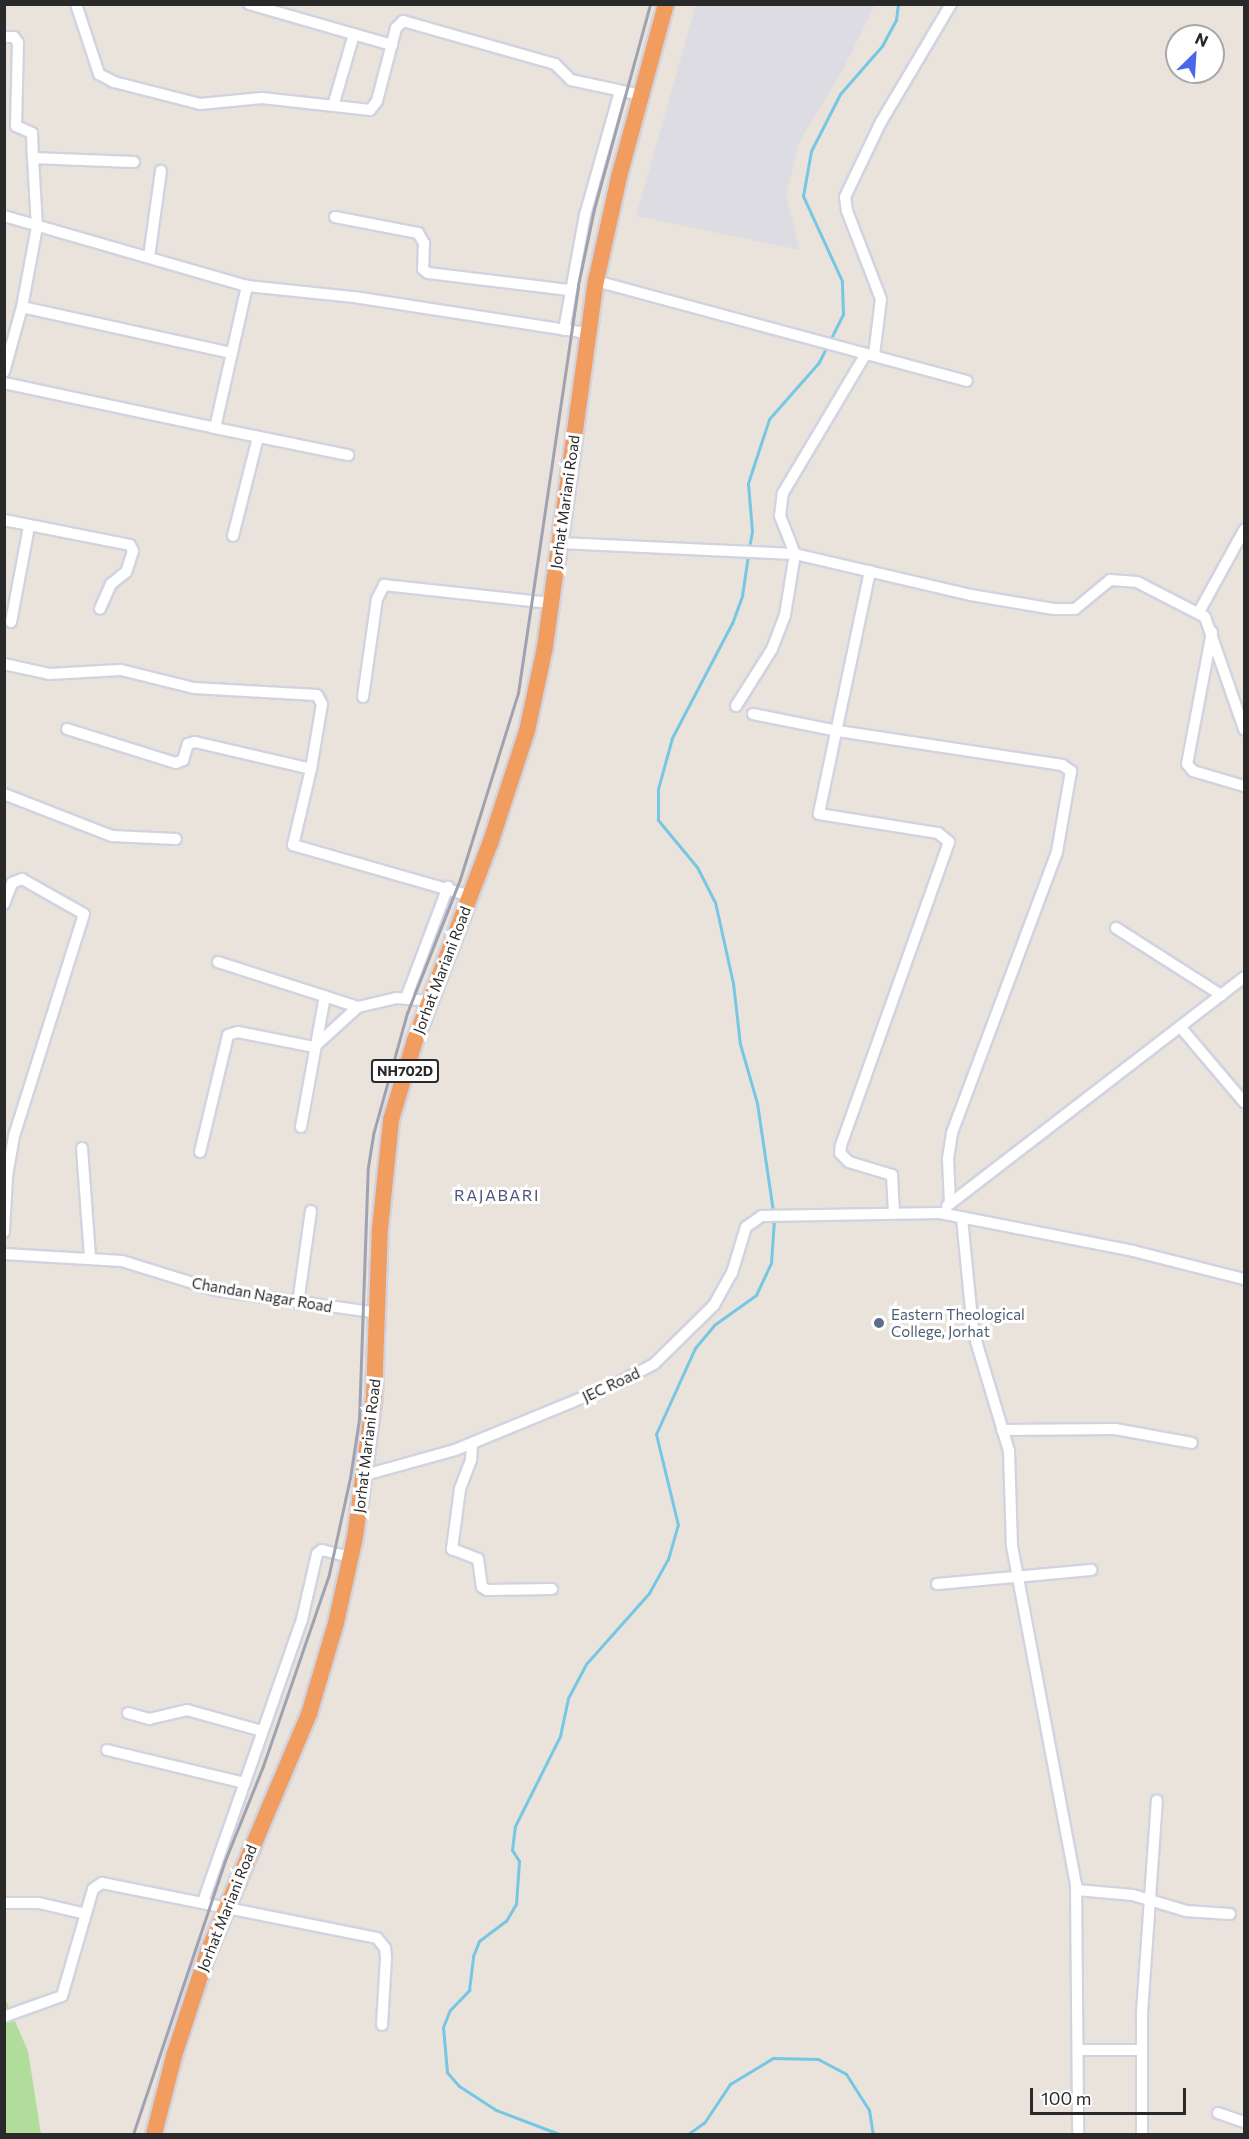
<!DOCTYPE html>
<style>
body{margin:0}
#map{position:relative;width:1249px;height:2139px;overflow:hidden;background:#eae3db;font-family:Commissioner,sans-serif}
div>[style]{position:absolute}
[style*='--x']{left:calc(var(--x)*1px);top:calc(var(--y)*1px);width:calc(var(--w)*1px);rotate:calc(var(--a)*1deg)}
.industrial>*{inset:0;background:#dddce3}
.green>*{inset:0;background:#b2dc9c}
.stream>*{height:3px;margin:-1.5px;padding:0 1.5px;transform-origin:1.5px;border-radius:1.5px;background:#76c7e4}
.roads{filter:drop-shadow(2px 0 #d1d4e0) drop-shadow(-2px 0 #d1d4e0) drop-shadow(0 2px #d1d4e0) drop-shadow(0 -2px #d1d4e0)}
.minor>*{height:10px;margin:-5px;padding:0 5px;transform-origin:5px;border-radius:5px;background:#fff}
.highway>*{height:16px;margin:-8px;padding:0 8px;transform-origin:8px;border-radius:8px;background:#f19d60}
.rail>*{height:3px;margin:-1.5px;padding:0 1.5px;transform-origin:1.5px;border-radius:1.5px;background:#9fa2b1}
.dots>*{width:16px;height:16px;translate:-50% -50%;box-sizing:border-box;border:3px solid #fff;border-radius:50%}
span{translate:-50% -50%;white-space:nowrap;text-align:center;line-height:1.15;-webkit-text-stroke:6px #fff;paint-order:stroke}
.shield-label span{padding:2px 4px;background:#fff;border:2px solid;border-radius:4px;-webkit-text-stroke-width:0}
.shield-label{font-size:14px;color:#292929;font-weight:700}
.street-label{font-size:15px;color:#292929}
.service-label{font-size:15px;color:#4e5e75}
.left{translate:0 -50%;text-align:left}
.neighbourhood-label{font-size:16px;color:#4d5475;letter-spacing:1.5px}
.frame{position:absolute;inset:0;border:6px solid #292929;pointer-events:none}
.north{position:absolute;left:1165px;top:24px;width:60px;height:60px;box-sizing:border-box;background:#fff;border:2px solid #a9a9a9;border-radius:50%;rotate:25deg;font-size:16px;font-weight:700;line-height:24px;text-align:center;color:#292929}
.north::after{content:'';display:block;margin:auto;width:21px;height:27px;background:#4867eb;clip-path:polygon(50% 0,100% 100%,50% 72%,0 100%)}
.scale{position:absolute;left:1030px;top:2088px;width:156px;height:27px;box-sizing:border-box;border:3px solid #292929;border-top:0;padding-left:8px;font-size:18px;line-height:21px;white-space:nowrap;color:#292929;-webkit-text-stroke:4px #fff;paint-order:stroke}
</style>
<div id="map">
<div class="industrial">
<i style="clip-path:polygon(696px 5px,875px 5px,843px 70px,799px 142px,786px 195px,800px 250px,636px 216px)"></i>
</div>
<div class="green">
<i style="clip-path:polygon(4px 1996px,28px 2051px,41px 2134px,5px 2134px)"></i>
</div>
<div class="stream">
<i style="--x:749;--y:548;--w:17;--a:-80"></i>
<i style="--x:752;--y:531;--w:48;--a:-94.8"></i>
<i style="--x:748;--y:483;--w:67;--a:-71.8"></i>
<i style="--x:769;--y:419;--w:76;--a:-48.7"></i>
<i style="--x:819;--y:362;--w:54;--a:-63.4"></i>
<i style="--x:843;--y:314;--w:33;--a:-92"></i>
<i style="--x:842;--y:281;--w:94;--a:-114.6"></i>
<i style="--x:803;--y:196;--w:46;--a:-79.9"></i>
<i style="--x:811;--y:151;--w:64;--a:-63"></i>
<i style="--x:840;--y:94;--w:64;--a:-48.8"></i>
<i style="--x:882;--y:46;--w:30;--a:-62"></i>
<i style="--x:896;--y:20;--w:16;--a:-83"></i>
<i style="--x:748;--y:555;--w:41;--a:98.3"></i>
<i style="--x:742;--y:596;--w:29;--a:110"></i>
<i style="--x:732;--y:623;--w:130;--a:117.6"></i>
<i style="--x:672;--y:738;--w:53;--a:105.4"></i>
<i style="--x:658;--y:789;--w:31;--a:90"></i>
<i style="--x:658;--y:820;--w:61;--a:50.3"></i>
<i style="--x:697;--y:867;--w:39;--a:63"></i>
<i style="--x:715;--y:902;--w:83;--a:77.5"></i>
<i style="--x:733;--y:983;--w:61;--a:83.5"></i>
<i style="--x:740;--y:1044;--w:61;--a:73.9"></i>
<i style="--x:757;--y:1103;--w:110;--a:81.6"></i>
<i style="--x:559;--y:2134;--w:67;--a:-159.1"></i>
<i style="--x:496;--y:2110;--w:44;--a:-147"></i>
<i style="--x:459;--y:2086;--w:18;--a:-131"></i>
<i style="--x:447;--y:2072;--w:45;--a:-95.1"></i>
<i style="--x:443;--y:2027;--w:18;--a:-68"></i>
<i style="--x:450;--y:2010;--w:28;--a:-46"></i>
<i style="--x:469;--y:1990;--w:34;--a:-83"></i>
<i style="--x:473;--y:1956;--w:16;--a:-68"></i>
<i style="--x:479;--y:1941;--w:34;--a:-37"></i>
<i style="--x:506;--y:1921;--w:20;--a:-60"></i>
<i style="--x:516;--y:1904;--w:43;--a:-86"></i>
<i style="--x:519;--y:1861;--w:13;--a:-122"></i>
<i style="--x:512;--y:1850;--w:24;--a:-83"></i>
<i style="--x:515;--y:1826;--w:101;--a:-63.4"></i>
<i style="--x:560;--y:1736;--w:39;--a:-78"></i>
<i style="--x:568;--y:1698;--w:38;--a:-62"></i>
<i style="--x:586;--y:1664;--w:95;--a:-48.4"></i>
<i style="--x:649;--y:1593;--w:39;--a:-61"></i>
<i style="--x:668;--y:1559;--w:35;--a:-74"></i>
<i style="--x:678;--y:1525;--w:94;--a:-103.6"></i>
<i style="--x:656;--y:1434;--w:94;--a:-65.6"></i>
<i style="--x:695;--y:1348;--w:30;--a:-50"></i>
<i style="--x:714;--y:1325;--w:52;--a:-35.5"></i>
<i style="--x:756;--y:1295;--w:35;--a:-65"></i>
<i style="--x:771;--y:1263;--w:44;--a:-86.1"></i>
<i style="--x:688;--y:2134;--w:19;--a:-35"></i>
<i style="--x:704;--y:2123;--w:47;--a:-56.3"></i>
<i style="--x:730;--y:2084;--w:50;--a:-31.2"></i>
<i style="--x:773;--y:2058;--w:45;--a:1.3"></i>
<i style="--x:818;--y:2059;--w:32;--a:28"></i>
<i style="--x:846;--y:2074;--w:43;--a:57.4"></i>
<i style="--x:869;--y:2110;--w:24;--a:81"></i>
</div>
<div class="roads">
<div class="minor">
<i style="--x:76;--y:4;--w:74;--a:71.8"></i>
<i style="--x:99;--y:74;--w:17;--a:28"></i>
<i style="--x:114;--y:82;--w:89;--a:14.3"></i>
<i style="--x:200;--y:104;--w:62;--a:-5.5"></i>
<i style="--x:262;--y:98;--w:109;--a:6.3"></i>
<i style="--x:370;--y:110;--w:11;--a:-52"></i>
<i style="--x:377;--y:101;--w:75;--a:-75.4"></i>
<i style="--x:396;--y:28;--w:10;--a:-45"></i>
<i style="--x:403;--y:21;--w:158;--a:15.8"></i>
<i style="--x:555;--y:64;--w:23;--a:45"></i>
<i style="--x:571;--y:80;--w:72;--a:12.1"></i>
<i style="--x:249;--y:4;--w:149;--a:16"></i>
<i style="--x:4;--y:37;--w:10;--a:0"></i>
<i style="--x:14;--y:37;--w:7;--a:56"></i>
<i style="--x:18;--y:43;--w:83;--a:91.4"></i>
<i style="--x:16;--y:126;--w:17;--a:24"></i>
<i style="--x:32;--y:133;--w:25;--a:88"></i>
<i style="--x:33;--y:158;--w:101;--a:2.3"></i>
<i style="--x:333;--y:106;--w:75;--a:-73.7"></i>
<i style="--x:4;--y:216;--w:253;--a:16.1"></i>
<i style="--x:247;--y:286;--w:108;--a:5.9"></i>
<i style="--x:354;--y:297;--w:236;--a:8.8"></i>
<i style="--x:335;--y:217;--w:85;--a:10.9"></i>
<i style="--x:418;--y:233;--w:12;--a:59"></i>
<i style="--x:424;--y:243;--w:26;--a:92"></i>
<i style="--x:423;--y:269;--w:6;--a:39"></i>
<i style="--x:428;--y:273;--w:142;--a:6.9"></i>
<i style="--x:149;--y:257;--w:87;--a:-82.1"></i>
<i style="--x:596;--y:281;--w:384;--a:15.1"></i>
<i style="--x:22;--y:307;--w:215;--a:12.4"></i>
<i style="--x:564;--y:330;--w:117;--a:-79.7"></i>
<i style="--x:585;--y:215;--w:129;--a:-74.2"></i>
<i style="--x:874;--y:355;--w:56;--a:-82.9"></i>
<i style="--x:881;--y:299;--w:94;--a:-111.1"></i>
<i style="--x:847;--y:211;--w:14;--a:-98"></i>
<i style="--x:845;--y:197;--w:83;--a:-64.4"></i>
<i style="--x:881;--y:122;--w:137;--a:-59.3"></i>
<i style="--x:4;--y:372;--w:67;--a:-74.5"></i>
<i style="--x:22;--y:307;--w:81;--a:-79.4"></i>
<i style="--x:37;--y:227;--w:69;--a:-93.3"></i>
<i style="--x:4;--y:383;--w:216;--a:12"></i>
<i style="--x:215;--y:428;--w:146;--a:-77.3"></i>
<i style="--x:215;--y:428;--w:136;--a:11.5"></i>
<i style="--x:4;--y:520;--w:128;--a:11.2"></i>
<i style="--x:130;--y:545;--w:7;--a:63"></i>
<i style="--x:133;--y:551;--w:22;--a:108"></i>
<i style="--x:126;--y:572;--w:19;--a:141"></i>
<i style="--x:111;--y:584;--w:27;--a:114"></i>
<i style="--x:233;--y:536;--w:102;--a:-75.8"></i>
<i style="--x:560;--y:543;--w:235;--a:2.7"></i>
<i style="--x:795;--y:554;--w:181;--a:13.1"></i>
<i style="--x:971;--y:595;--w:84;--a:9.6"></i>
<i style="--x:1054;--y:609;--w:21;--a:0"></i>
<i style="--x:1075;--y:609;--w:45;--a:-39.6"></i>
<i style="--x:1110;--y:580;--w:27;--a:4"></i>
<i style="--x:1137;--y:582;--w:76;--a:27.2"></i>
<i style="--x:1205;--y:617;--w:119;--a:70.8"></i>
<i style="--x:870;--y:571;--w:248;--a:101.9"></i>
<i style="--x:819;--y:814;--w:121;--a:9.1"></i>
<i style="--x:938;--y:833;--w:14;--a:39"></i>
<i style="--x:949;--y:842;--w:323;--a:109.6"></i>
<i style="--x:841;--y:1146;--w:7;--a:98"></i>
<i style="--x:840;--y:1153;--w:13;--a:45"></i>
<i style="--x:849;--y:1162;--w:45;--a:16.8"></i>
<i style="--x:892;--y:1175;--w:37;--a:87"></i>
<i style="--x:1199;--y:612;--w:94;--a:-61.2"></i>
<i style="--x:11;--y:622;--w:97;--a:-79.3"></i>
<i style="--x:1212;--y:632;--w:134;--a:100.7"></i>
<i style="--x:1187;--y:764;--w:9;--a:49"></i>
<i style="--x:1193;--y:771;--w:53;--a:16.4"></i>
<i style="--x:4;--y:664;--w:46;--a:12.5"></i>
<i style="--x:49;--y:674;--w:72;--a:-3.2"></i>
<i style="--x:121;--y:670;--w:75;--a:13.9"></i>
<i style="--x:194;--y:688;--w:123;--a:3.3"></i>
<i style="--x:317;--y:695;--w:10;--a:61"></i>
<i style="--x:322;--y:704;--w:66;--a:99.6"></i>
<i style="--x:363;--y:697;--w:99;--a:-81.9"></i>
<i style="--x:377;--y:599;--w:16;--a:-63"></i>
<i style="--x:384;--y:585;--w:167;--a:6.2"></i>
<i style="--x:736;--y:706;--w:67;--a:-57.7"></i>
<i style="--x:772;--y:649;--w:36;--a:-69"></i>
<i style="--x:785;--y:615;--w:62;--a:-80.7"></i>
<i style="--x:795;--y:554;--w:41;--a:-111.5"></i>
<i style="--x:780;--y:516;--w:23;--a:-83"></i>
<i style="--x:783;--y:493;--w:162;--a:-59.2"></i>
<i style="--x:753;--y:714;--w:87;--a:11.3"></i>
<i style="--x:838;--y:731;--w:227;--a:8.6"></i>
<i style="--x:1062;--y:765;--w:11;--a:34"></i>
<i style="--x:1071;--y:771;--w:82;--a:99.8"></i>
<i style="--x:1057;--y:852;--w:300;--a:110.5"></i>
<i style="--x:952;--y:1133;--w:26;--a:99"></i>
<i style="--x:948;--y:1159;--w:44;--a:87.4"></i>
<i style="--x:67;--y:729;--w:114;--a:17.3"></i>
<i style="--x:176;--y:763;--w:8;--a:-23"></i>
<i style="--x:183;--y:760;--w:17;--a:-73"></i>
<i style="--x:188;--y:744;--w:7;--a:-16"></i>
<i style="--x:195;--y:742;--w:119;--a:13.1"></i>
<i style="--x:311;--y:769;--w:78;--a:103.3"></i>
<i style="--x:293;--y:845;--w:185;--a:16"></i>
<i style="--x:4;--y:794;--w:116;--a:21.3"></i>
<i style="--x:112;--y:836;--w:64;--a:2.7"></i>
<i style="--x:4;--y:904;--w:22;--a:-69"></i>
<i style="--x:12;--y:883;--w:11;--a:-22"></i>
<i style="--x:22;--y:879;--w:71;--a:29.4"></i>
<i style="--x:84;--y:914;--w:233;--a:107.5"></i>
<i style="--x:14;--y:1136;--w:41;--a:99.9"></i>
<i style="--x:7;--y:1176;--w:56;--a:93.1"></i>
<i style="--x:1116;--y:928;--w:125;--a:32.5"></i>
<i style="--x:218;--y:962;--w:147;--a:17.8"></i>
<i style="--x:406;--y:998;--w:119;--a:-69.3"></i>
<i style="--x:1182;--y:1029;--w:96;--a:49.7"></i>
<i style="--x:301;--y:1127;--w:133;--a:-79.6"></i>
<i style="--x:82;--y:1148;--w:110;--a:85.8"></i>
<i style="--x:200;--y:1152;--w:120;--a:-76.5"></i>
<i style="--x:228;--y:1035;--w:10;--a:-17"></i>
<i style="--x:238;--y:1032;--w:77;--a:11.2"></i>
<i style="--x:314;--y:1047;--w:59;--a:-42.3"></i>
<i style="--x:358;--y:1007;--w:39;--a:-13"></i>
<i style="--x:396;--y:998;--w:33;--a:5"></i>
<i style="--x:947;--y:1206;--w:375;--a:-37.6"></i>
<i style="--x:962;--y:1218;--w:114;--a:84.4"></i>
<i style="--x:973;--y:1331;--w:125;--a:73.3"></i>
<i style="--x:1009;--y:1451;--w:95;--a:88.2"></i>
<i style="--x:1012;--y:1546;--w:344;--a:79.3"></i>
<i style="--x:1076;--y:1884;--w:250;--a:89.5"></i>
<i style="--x:4;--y:1254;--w:118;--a:3.4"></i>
<i style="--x:122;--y:1261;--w:97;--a:17.3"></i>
<i style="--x:215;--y:1290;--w:165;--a:8"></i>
<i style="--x:298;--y:1303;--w:93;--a:-82"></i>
<i style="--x:1002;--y:1430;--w:113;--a:-0.5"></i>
<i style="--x:1115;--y:1429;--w:78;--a:10.3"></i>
<i style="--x:472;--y:1443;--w:17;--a:93"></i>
<i style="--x:471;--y:1460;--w:31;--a:111"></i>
<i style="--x:460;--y:1489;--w:61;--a:97.6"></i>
<i style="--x:452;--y:1549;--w:28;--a:21"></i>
<i style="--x:478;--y:1559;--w:28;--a:82"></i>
<i style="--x:482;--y:1587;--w:6;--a:31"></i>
<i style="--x:487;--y:1590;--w:65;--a:-0.9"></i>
<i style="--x:365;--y:1475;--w:93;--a:-15.5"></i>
<i style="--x:455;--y:1450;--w:176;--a:-22.3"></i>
<i style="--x:618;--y:1383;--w:41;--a:-27.8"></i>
<i style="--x:654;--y:1364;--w:84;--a:-44.5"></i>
<i style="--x:714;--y:1305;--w:37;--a:-61"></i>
<i style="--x:732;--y:1273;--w:48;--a:-73.1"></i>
<i style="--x:746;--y:1227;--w:19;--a:-35"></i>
<i style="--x:762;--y:1216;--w:178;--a:-1"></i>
<i style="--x:940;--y:1213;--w:197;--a:11.1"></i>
<i style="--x:1133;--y:1251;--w:114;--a:14.2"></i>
<i style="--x:937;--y:1584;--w:155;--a:-5.2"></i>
<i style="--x:128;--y:1713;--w:22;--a:16"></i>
<i style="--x:149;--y:1719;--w:39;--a:-13"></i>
<i style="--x:187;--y:1710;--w:78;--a:15.6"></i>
<i style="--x:107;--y:1750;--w:141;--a:13.5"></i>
<i style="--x:1077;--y:1890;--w:56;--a:5.1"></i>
<i style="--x:1133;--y:1895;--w:55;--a:16.8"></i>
<i style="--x:1186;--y:1911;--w:44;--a:3.9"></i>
<i style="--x:203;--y:1902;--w:300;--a:-70.7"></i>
<i style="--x:302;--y:1619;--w:67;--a:-77"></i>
<i style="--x:317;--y:1554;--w:6;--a:-39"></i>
<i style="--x:322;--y:1550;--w:30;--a:14"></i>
<i style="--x:4;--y:1903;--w:35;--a:0"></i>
<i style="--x:39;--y:1903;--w:48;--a:13.2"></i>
<i style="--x:6;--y:2016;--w:59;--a:-19.7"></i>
<i style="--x:62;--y:1996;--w:111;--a:-73.8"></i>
<i style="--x:93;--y:1889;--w:11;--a:-34"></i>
<i style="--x:102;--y:1883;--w:280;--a:11.3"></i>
<i style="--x:377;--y:1938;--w:13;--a:51"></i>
<i style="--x:385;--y:1948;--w:10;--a:84"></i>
<i style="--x:386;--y:1958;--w:67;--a:93.4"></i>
<i style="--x:1078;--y:2050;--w:64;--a:0"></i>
<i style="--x:1218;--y:2113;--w:28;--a:19"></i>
<i style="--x:1142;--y:2134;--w:121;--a:-90"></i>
<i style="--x:1142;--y:2013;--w:213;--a:-86"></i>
</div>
<div class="highway">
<i style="--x:154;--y:2134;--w:81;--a:-75.6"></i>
<i style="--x:174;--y:2056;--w:109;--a:-71.9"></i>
<i style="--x:208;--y:1952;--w:259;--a:-67"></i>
<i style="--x:309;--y:1714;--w:95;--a:-73.5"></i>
<i style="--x:336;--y:1623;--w:88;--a:-77.5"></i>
<i style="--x:355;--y:1537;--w:141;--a:-82.3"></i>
<i style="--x:374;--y:1397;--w:168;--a:-88"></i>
<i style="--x:380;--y:1229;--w:110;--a:-84.2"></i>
<i style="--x:391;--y:1120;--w:84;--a:-73.3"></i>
<i style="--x:415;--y:1040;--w:210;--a:-69.1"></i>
<i style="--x:490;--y:844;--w:119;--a:-71.9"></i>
<i style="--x:527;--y:731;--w:86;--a:-77.9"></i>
<i style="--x:545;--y:647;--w:370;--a:-82.1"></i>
<i style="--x:596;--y:281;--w:107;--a:-77.5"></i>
<i style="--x:619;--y:177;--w:179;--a:-74.8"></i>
</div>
</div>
<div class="rail">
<i style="--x:133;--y:2134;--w:286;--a:-71.4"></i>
<i style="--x:224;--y:1863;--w:105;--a:-68.1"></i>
<i style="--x:263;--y:1766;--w:203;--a:-71"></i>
<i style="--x:329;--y:1574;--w:98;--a:-77.7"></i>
<i style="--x:350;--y:1478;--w:60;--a:-81.3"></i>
<i style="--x:359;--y:1419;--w:252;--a:-88"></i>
<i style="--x:368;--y:1167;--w:36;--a:-81"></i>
<i style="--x:374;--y:1131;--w:123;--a:-74.4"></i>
<i style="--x:407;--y:1013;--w:144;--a:-68.4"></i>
<i style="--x:460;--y:879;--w:195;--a:-72.7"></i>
<i style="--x:518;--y:693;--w:412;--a:-81.6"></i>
<i style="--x:578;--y:285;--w:78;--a:-78.1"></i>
<i style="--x:594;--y:209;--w:213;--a:-74.7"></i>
</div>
<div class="dots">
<i style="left:879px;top:1323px;background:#5c6f8a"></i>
</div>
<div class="shield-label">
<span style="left:405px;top:1071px">NH702D</span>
</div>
<div class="street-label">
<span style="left:565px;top:502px;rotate:-82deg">Jorhat Mariani Road</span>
<span style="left:442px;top:970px;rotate:-69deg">Jorhat Mariani Road</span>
<span style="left:262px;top:1295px;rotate:10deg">Chandan Nagar Road</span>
<span style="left:611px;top:1385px;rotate:-25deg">JEC Road</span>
<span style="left:367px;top:1446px;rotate:-83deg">Jorhat Mariani Road</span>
<span style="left:227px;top:1908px;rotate:-68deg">Jorhat Mariani Road</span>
</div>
<div class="service-label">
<span class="left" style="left:891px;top:1323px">Eastern Theological<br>College, Jorhat</span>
</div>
<div class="neighbourhood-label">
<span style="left:497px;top:1195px">RAJABARI</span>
</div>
<div class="frame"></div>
<div class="north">N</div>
<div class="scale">100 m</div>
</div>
